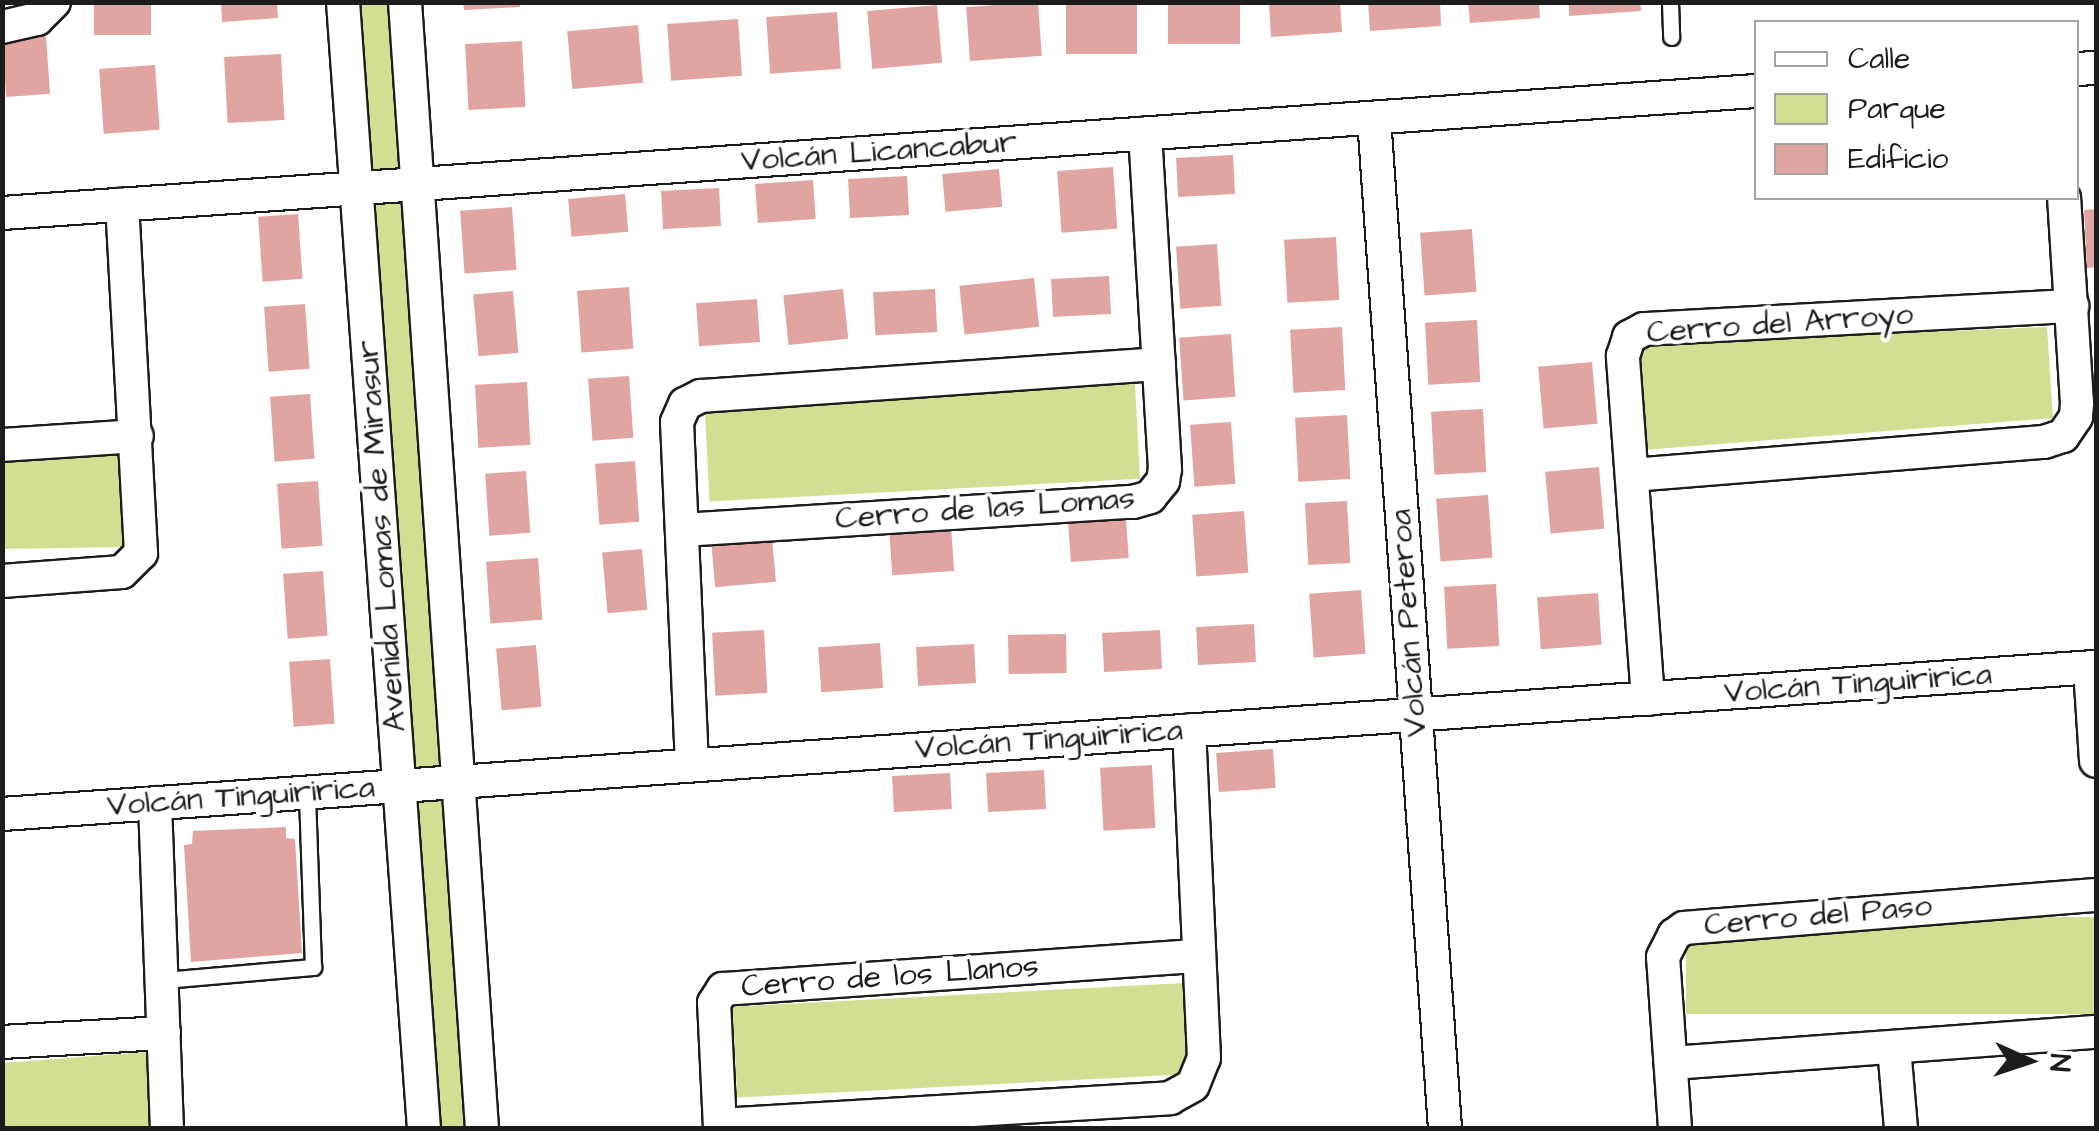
<!DOCTYPE html>
<meta charset="utf-8">
<style>
body{margin:0}
#map{position:relative;width:2099px;height:1131px;overflow:hidden;background:#fff;font-family:"Architects Daughter",sans-serif}
div>[style]{position:absolute}
[style*='--x']{left:calc(var(--x)*1px);top:calc(var(--y)*1px);width:calc(var(--w)*1px);rotate:calc(var(--a)*1deg)}
.green>*{inset:0;background:#d1df93;transform-origin:0 0}
.building>*{inset:0;background:#e0a5a1;transform-origin:0 0}
.roads{filter:drop-shadow(2px 0 #1c1c1c) drop-shadow(-2px 0 #1c1c1c) drop-shadow(0 2px #1c1c1c) drop-shadow(0 -2px #1c1c1c)}
.service>*{height:15px;margin:-7.5px;padding:0 7.5px;transform-origin:7.5px;border-radius:7.5px;background:#fff}
.minor>*{height:32px;margin:-16px;padding:0 16px;transform-origin:16px;border-radius:16px;background:#fff}
span{translate:-50% -50%;white-space:nowrap;text-align:center;line-height:1.15;-webkit-text-stroke:8px #fff;paint-order:stroke}
.street-label{font-size:32px;color:#1c1c1c}
.frame{position:absolute;inset:0;border:5px solid #1c1c1c;pointer-events:none}
.legend{position:absolute;left:1754px;top:20px;width:325px;height:180px;box-sizing:border-box;background:#fff;border:2px solid #a4a4a4;margin:0;padding:12px 18px;list-style:none;font-size:30px;color:#1c1c1c}
.legend li{display:flex;align-items:center;gap:20px;height:50px}
.legend b{width:50px;border:2px solid #a4a4a4}
.north{position:absolute;left:1979px;top:1011px;width:100px;height:100px;-webkit-text-stroke:8px #fff;paint-order:stroke;rotate:93deg;font-size:28px;font-weight:700;line-height:40px;text-align:center;color:#1c1c1c}
.north::after{content:'';display:block;margin:auto;width:35px;height:45px;background:#1c1c1c;clip-path:polygon(50% 0,100% 100%,50% 72%,0 100%)}
</style>
<div id="map">
<div class="green">
<i style="clip-path:polygon(359px 3px,391px 3px,465px 1128px,440px 1128px)"></i>
<i style="clip-path:polygon(2047px 327px,2053px 418px,1643px 450px,1636px 344px)"></i>
<i style="left:1135px;top:384px;width:95px;height:431px;rotate:87deg"></i>
<i style="left:121px;top:455px;width:92px;height:118px;rotate:89deg"></i>
<i style="left:2096px;top:917px;width:97px;height:410px;rotate:90deg"></i>
<i style="left:1185px;top:983px;width:91px;height:453px;rotate:87deg"></i>
<i style="clip-path:polygon(146px 1052px,150px 1128px,3px 1128px,3px 1063px)"></i>
</div>
<div class="building">
<i style="left:94px;top:2px;width:57px;height:33px"></i>
<i style="clip-path:polygon(221px 2px,277px 2px,278px 18px,222px 22px)"></i>
<i style="clip-path:polygon(463px 2px,520px 2px,520px 7px,464px 10px)"></i>
<i style="left:1038px;top:2px;width:54px;height:72px;rotate:86deg"></i>
<i style="left:1066px;top:2px;width:71px;height:52px"></i>
<i style="left:1168px;top:2px;width:72px;height:42px"></i>
<i style="clip-path:polygon(1269px 2px,1340px 2px,1342px 32px,1271px 37px)"></i>
<i style="clip-path:polygon(1368px 2px,1440px 2px,1441px 26px,1370px 31px)"></i>
<i style="clip-path:polygon(1468px 2px,1539px 2px,1540px 18px,1470px 23px)"></i>
<i style="clip-path:polygon(1569px 2px,1640px 2px,1641px 11px,1569px 16px)"></i>
<i style="left:937px;top:5px;width:58px;height:70px;rotate:85deg"></i>
<i style="left:837px;top:12px;width:57px;height:71px;rotate:86deg"></i>
<i style="left:738px;top:19px;width:57px;height:71px;rotate:86deg"></i>
<i style="left:638px;top:25px;width:58px;height:71px;rotate:85deg"></i>
<i style="left:46px;top:36px;width:58px;height:44px;rotate:86deg"></i>
<i style="left:522px;top:41px;width:66px;height:57px;rotate:87deg"></i>
<i style="left:281px;top:54px;width:66px;height:57px;rotate:87deg"></i>
<i style="left:155px;top:65px;width:65px;height:56px;rotate:86deg"></i>
<i style="left:1233px;top:155px;width:39px;height:57px;rotate:87deg"></i>
<i style="left:1113px;top:167px;width:62px;height:56px;rotate:86deg"></i>
<i style="left:999px;top:169px;width:38px;height:57px;rotate:85deg"></i>
<i style="left:907px;top:176px;width:39px;height:59px;rotate:87deg"></i>
<i style="left:813px;top:180px;width:39px;height:58px;rotate:86deg"></i>
<i style="left:719px;top:188px;width:38px;height:58px;rotate:87deg"></i>
<i style="left:625px;top:194px;width:38px;height:57px;rotate:85deg"></i>
<i style="left:512px;top:207px;width:63px;height:52px;rotate:86deg"></i>
<i style="clip-path:polygon(2096px 209px,2096px 267px,2087px 268px,2084px 210px)"></i>
<i style="left:298px;top:214px;width:65px;height:40px;rotate:86deg"></i>
<i style="left:1472px;top:229px;width:63px;height:52px;rotate:86deg"></i>
<i style="left:1336px;top:237px;width:63px;height:52px;rotate:87deg"></i>
<i style="left:1217px;top:244px;width:62px;height:41px;rotate:86deg"></i>
<i style="left:1109px;top:276px;width:38px;height:58px;rotate:87deg"></i>
<i style="left:1034px;top:278px;width:49px;height:75px;rotate:84deg"></i>
<i style="left:629px;top:287px;width:62px;height:52px;rotate:86deg"></i>
<i style="left:843px;top:289px;width:50px;height:60px;rotate:84deg"></i>
<i style="left:935px;top:289px;width:43px;height:62px;rotate:87deg"></i>
<i style="left:513px;top:291px;width:62px;height:40px;rotate:85deg"></i>
<i style="left:757px;top:299px;width:43px;height:61px;rotate:86deg"></i>
<i style="left:305px;top:304px;width:65px;height:41px;rotate:86deg"></i>
<i style="left:1477px;top:320px;width:62px;height:52px;rotate:87deg"></i>
<i style="left:1342px;top:327px;width:63px;height:52px;rotate:87deg"></i>
<i style="left:1231px;top:334px;width:63px;height:52px;rotate:86deg"></i>
<i style="left:1592px;top:362px;width:62px;height:54px;rotate:85deg"></i>
<i style="left:629px;top:376px;width:62px;height:41px;rotate:86deg"></i>
<i style="left:527px;top:382px;width:63px;height:52px;rotate:87deg"></i>
<i style="left:310px;top:394px;width:65px;height:40px;rotate:86deg"></i>
<i style="left:1483px;top:409px;width:63px;height:52px;rotate:87deg"></i>
<i style="left:1347px;top:415px;width:64px;height:52px;rotate:87deg"></i>
<i style="left:1231px;top:422px;width:62px;height:41px;rotate:86deg"></i>
<i style="left:635px;top:461px;width:61px;height:40px;rotate:86deg"></i>
<i style="left:1599px;top:467px;width:62px;height:54px;rotate:85deg"></i>
<i style="left:526px;top:471px;width:62px;height:41px;rotate:86deg"></i>
<i style="left:318px;top:481px;width:65px;height:41px;rotate:86deg"></i>
<i style="left:1488px;top:495px;width:63px;height:52px;rotate:86deg"></i>
<i style="left:1347px;top:501px;width:62px;height:42px;rotate:87deg"></i>
<i style="left:1244px;top:511px;width:62px;height:52px;rotate:86deg"></i>
<i style="left:1126px;top:519px;width:39px;height:58px;rotate:86deg"></i>
<i style="left:951px;top:526px;width:45px;height:62px;rotate:86deg"></i>
<i style="left:772px;top:537px;width:45px;height:61px;rotate:85deg"></i>
<i style="left:642px;top:549px;width:61px;height:40px;rotate:85deg"></i>
<i style="left:538px;top:558px;width:62px;height:52px;rotate:86deg"></i>
<i style="left:323px;top:571px;width:65px;height:40px;rotate:86deg"></i>
<i style="left:1496px;top:584px;width:62px;height:52px;rotate:87deg"></i>
<i style="left:1361px;top:590px;width:64px;height:52px;rotate:86deg"></i>
<i style="left:1598px;top:593px;width:52px;height:61px;rotate:86deg"></i>
<i style="left:1254px;top:624px;width:38px;height:58px;rotate:87deg"></i>
<i style="left:764px;top:630px;width:63px;height:52px;rotate:87deg"></i>
<i style="left:1160px;top:630px;width:39px;height:58px;rotate:87deg"></i>
<i style="left:1066px;top:634px;width:39px;height:58px;rotate:89deg"></i>
<i style="left:880px;top:643px;width:45px;height:62px;rotate:86deg"></i>
<i style="left:974px;top:644px;width:39px;height:58px;rotate:87deg"></i>
<i style="left:536px;top:645px;width:62px;height:40px;rotate:85deg"></i>
<i style="left:330px;top:659px;width:65px;height:41px;rotate:86deg"></i>
<i style="left:1273px;top:749px;width:39px;height:57px;rotate:86deg"></i>
<i style="left:1152px;top:765px;width:63px;height:52px;rotate:87deg"></i>
<i style="left:1044px;top:770px;width:39px;height:58px;rotate:87deg"></i>
<i style="left:950px;top:773px;width:36px;height:58px;rotate:87deg"></i>
<i style="clip-path:polygon(286px 827px,286px 838px,295px 839px,302px 953px,191px 962px,184px 845px,192px 844px,193px 831px)"></i>
</div>
<div class="roads">
<div class="service">
<i style="--x:1670;--y:2;--w:35;--a:88"></i>
<i style="--x:163;--y:980;--w:151;--a:-5"></i>
<i style="--x:313;--y:967;--w:174;--a:-92"></i>
</div>
<div class="minor">
<i style="--x:343;--y:2;--w:1129;--a:85.89"></i>
<i style="--x:405;--y:2;--w:1129;--a:86.09"></i>
<i style="--x:2;--y:27;--w:36;--a:-13"></i>
<i style="--x:37;--y:19;--w:24;--a:-45"></i>
<i style="--x:2076;--y:69;--w:20;--a:-3"></i>
<i style="--x:1374;--y:118;--w:1012;--a:85.98"></i>
<i style="--x:2;--y:213;--w:1758;--a:-3.98"></i>
<i style="--x:2;--y:445;--w:135;--a:-3.8"></i>
<i style="--x:1632;--y:475;--w:413;--a:-4.6"></i>
<i style="--x:2044;--y:442;--w:20;--a:-18"></i>
<i style="--x:2063;--y:436;--w:23;--a:-56"></i>
<i style="--x:2076;--y:417;--w:14;--a:-86"></i>
<i style="--x:2077;--y:403;--w:205;--a:-93.6"></i>
<i style="--x:682;--y:530;--w:452;--a:-3.6"></i>
<i style="--x:1133;--y:502;--w:18;--a:-16"></i>
<i style="--x:1150;--y:497;--w:21;--a:-51"></i>
<i style="--x:1163;--y:481;--w:12;--a:-81"></i>
<i style="--x:1165;--y:469;--w:336;--a:-93.4"></i>
<i style="--x:2;--y:581;--w:120;--a:-4.3"></i>
<i style="--x:122;--y:572;--w:27;--a:-45"></i>
<i style="--x:141;--y:553;--w:349;--a:-93.1"></i>
<i style="--x:2090;--y:668;--w:93;--a:86.3"></i>
<i style="--x:1648;--y:699;--w:344;--a:-94.2"></i>
<i style="--x:1623;--y:356;--w:20;--a:-72"></i>
<i style="--x:1629;--y:337;--w:17;--a:-28"></i>
<i style="--x:1644;--y:329;--w:429;--a:-3.1"></i>
<i style="--x:692;--y:765;--w:343;--a:-92.5"></i>
<i style="--x:677;--y:422;--w:20;--a:-66"></i>
<i style="--x:685;--y:404;--w:18;--a:-27"></i>
<i style="--x:701;--y:396;--w:459;--a:-4"></i>
<i style="--x:155;--y:803;--w:325;--a:87.9"></i>
<i style="--x:2;--y:814;--w:2099;--a:-4.02"></i>
<i style="--x:2;--y:1042;--w:162;--a:-3.2"></i>
<i style="--x:1894;--y:1047;--w:81;--a:85.1"></i>
<i style="--x:1671;--y:1063;--w:426;--a:-4.2"></i>
<i style="--x:720;--y:1125;--w:451;--a:-3.4"></i>
<i style="--x:1170;--y:1098;--w:26;--a:-29"></i>
<i style="--x:1193;--y:1085;--w:29;--a:-68"></i>
<i style="--x:1204;--y:1058;--w:328;--a:-92.6"></i>
<i style="--x:720;--y:1128;--w:125;--a:-92.7"></i>
<i style="--x:714;--y:1003;--w:17;--a:-57"></i>
<i style="--x:723;--y:989;--w:475;--a:-4"></i>
<i style="--x:1675;--y:1128;--w:171;--a:-94"></i>
<i style="--x:1663;--y:957;--w:25;--a:-63"></i>
<i style="--x:1674;--y:935;--w:12;--a:-35"></i>
<i style="--x:1684;--y:928;--w:413;--a:-4.6"></i>
</div>
</div>
<div class="street-label">
<span style="left:879px;top:152px;rotate:-4deg">Volcán Licancabur</span>
<span style="left:1780px;top:324px;rotate:-4deg">Cerro del Arroyo</span>
<span style="left:985px;top:509px;rotate:-4deg">Cerro de las Lomas</span>
<span style="left:382px;top:536px;rotate:-94deg">Avenida Lomas de Mirasur</span>
<span style="left:1409px;top:623px;rotate:-94deg">Volcán Peteroa</span>
<span style="left:1858px;top:684px;rotate:-4deg">Volcán Tinguiririca</span>
<span style="left:1049px;top:740px;rotate:-4deg">Volcán Tinguiririca</span>
<span style="left:241px;top:797px;rotate:-4deg">Volcán Tinguiririca</span>
<span style="left:1818px;top:916px;rotate:-5deg">Cerro del Paso</span>
<span style="left:890px;top:977px;rotate:-4deg">Cerro de los Llanos</span>
</div>
<div class="frame"></div>
<ul class="legend">
<li><b style="height:12px;background:#fff"></b>Calle</li>
<li><b style="height:28px;background:#d1df93"></b>Parque</li>
<li><b style="height:28px;background:#e0a5a1"></b>Edificio</li>
</ul>
<div class="north">N</div>
</div>
